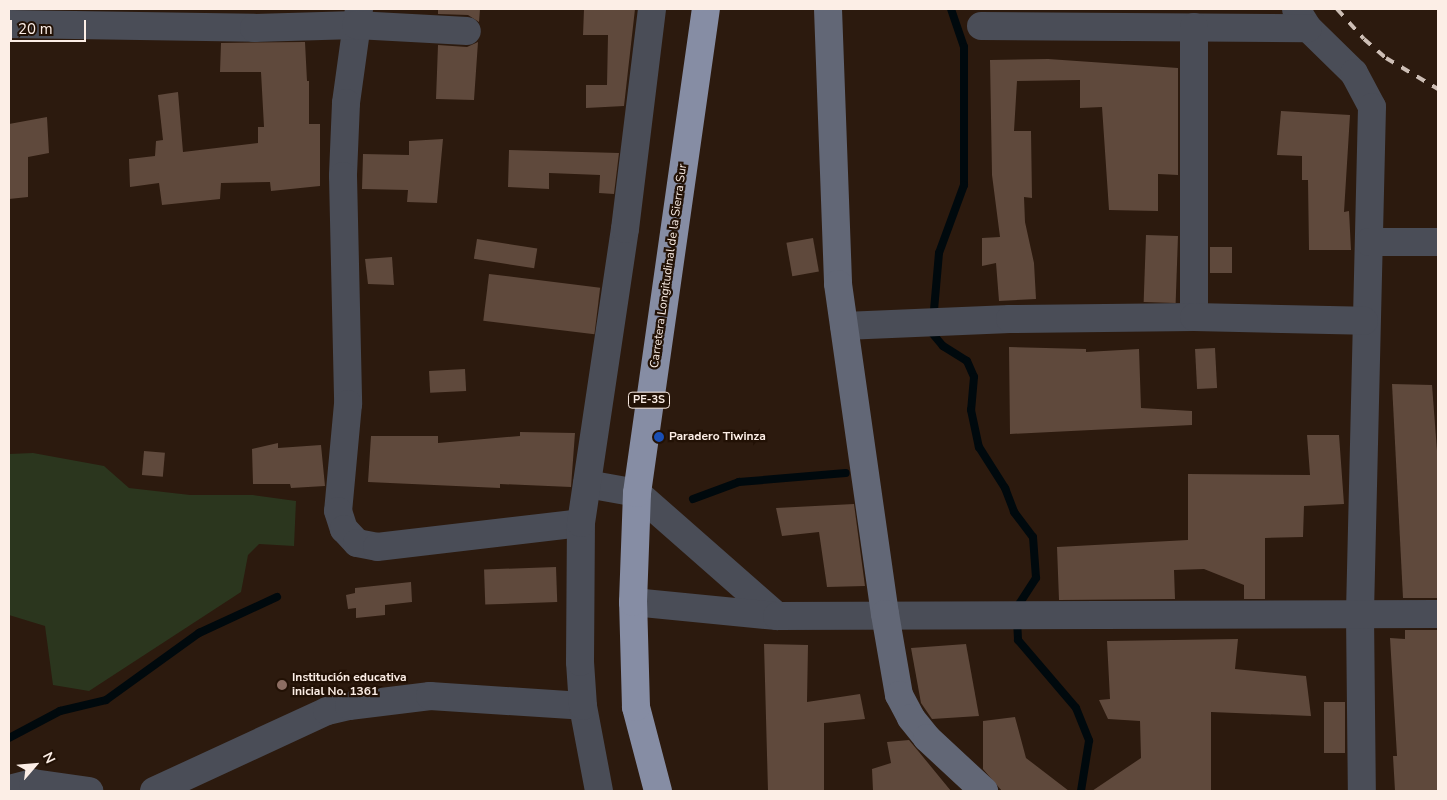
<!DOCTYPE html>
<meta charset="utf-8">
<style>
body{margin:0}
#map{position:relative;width:1447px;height:800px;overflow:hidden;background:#2c1a0e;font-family:"Nunito Sans",sans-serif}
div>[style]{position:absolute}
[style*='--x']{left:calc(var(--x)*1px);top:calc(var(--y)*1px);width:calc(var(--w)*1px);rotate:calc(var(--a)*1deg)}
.green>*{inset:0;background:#2b361e}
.stream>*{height:8px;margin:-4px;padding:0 4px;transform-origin:4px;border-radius:4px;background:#00090d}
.building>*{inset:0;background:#5f493c;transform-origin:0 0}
.street>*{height:28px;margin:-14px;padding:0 14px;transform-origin:14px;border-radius:14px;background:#4a4d57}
.secondary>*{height:28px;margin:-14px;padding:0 14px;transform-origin:14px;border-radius:14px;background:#626776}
.highway>*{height:28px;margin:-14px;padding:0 14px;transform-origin:14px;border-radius:14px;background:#868da4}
.rail>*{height:4px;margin-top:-2px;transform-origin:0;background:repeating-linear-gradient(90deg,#cdbeb5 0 9px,transparent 0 18px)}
.dots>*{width:14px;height:14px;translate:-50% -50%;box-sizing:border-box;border:2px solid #221105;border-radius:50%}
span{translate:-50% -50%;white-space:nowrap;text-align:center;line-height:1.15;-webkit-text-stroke:4.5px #221105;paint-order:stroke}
.shield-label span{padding:1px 4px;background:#221105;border:1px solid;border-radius:4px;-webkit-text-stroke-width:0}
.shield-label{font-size:11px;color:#fceee6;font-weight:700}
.street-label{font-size:12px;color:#fceee6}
.poi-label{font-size:12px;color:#fceee6;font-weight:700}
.left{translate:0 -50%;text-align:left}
.frame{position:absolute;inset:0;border:10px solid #fceee6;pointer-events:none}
.north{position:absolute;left:10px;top:740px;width:50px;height:50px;-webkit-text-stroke:4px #221105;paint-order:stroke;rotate:63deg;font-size:14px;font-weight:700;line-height:20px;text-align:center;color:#fceee6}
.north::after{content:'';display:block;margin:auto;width:18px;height:22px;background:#fceee6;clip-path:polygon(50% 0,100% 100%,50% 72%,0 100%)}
.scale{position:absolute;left:10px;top:20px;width:76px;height:22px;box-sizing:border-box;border:2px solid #fceee6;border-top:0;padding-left:6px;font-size:15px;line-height:18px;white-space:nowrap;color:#fceee6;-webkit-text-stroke:4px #221105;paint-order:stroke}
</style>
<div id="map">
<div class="green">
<i style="clip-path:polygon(33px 453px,104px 466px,129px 488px,190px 495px,253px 495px,296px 501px,294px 546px,259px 544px,248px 555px,241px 592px,89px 691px,53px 685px,45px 626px,9px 615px,9px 454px)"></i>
</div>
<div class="stream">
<i style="--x:951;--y:9;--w:40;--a:71.1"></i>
<i style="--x:964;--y:47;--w:138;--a:90"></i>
<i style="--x:964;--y:185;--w:72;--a:110.2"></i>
<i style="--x:939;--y:253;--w:80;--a:95"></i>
<i style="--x:932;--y:333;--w:17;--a:50"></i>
<i style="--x:943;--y:346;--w:28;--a:32"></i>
<i style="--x:967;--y:361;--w:17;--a:66"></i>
<i style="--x:974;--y:377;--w:33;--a:95"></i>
<i style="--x:971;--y:410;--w:38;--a:78"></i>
<i style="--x:979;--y:447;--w:49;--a:57.6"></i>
<i style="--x:1005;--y:488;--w:26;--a:69"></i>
<i style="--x:1014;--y:512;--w:31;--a:53"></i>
<i style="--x:1033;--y:537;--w:41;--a:85.8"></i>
<i style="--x:1036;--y:578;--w:37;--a:123"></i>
<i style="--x:693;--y:499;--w:49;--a:-20.3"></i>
<i style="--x:739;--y:482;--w:107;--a:-4.8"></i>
<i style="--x:1017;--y:620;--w:20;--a:87"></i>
<i style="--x:1018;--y:640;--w:89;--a:49.5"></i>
<i style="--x:1076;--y:708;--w:35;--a:68"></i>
<i style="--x:1089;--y:741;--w:51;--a:99.1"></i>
<i style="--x:9;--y:738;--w:58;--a:-27.9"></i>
<i style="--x:60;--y:711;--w:47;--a:-13.4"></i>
<i style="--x:106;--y:700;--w:115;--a:-35.8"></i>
<i style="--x:199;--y:633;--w:86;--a:-24.8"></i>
</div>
<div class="building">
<i style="clip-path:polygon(438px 9px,480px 9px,479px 22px,468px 15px,438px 14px)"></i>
<i style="clip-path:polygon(584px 9px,635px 9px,624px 106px,586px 108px,586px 85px,607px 85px,608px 35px,583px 35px)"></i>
<i style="clip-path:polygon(305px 42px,307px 81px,309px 81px,309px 124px,320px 124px,320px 186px,271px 191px,270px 182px,221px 183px,220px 199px,162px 205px,159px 183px,130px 187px,129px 159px,155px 156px,156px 141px,163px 140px,158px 95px,178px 92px,183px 152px,258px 143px,258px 127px,264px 127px,261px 72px,220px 72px,221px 43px)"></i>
<i style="clip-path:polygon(478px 42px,474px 100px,436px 99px,438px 45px,467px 47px)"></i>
<i style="clip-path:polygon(1048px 59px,1178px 68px,1178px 175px,1158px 174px,1158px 211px,1109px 210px,1102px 107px,1080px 108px,1080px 80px,1017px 81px,1014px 131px,1031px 131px,1032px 198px,1024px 197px,1025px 222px,1034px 263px,1036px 299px,999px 301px,996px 263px,982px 266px,982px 238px,1000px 237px,992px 175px,990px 60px)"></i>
<i style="clip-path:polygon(1281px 111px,1350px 115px,1344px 212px,1349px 211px,1351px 250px,1309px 250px,1308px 180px,1302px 180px,1302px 156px,1277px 155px)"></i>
<i style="clip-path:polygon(47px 117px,49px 153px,28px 157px,28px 197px,9px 199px,9px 124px)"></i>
<i style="clip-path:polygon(443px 139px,437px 203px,407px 202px,408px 190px,362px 189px,363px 154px,409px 155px,409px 141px)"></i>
<i style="clip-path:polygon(509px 150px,619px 153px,614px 194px,599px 193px,600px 175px,549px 173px,549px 189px,508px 187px)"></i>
<i style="left:1146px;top:235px;width:32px;height:67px;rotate:2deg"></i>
<i style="left:813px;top:238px;width:34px;height:27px;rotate:80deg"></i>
<i style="left:477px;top:239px;width:61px;height:20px;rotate:9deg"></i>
<i style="left:1210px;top:247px;width:22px;height:26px"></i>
<i style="clip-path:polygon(392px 257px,394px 285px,368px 284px,365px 259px)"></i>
<i style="left:489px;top:274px;width:112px;height:47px;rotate:7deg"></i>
<i style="clip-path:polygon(1009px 347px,1086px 349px,1086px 352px,1139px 349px,1141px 408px,1192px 411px,1192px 425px,1010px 434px)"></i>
<i style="left:1215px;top:348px;width:40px;height:20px;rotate:87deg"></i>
<i style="left:465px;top:369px;width:22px;height:36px;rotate:87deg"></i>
<i style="clip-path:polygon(1392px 384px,1432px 385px,1438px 464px,1438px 598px,1403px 598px)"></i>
<i style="clip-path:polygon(520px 432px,575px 433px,571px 487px,500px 484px,500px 488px,368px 482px,371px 436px,438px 436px,438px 443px,520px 436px)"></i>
<i style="clip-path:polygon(1307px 435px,1339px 435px,1344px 504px,1304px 506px,1303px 537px,1265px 538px,1265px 599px,1244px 599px,1244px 585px,1204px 569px,1174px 570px,1175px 599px,1059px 600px,1057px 547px,1188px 540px,1188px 474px,1310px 475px)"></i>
<i style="clip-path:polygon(278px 443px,278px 448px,321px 445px,325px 486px,291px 488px,290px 484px,253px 484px,252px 449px)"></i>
<i style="left:144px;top:451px;width:21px;height:24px;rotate:5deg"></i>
<i style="clip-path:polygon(854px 504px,865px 586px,827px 587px,819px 532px,782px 536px,776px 508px)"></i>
<i style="left:556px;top:567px;width:35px;height:72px;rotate:88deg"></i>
<i style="clip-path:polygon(411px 582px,412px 602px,385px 605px,385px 615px,356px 618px,356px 608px,348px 609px,346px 595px,355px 593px,355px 588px)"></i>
<i style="clip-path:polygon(1405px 630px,1438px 630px,1438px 791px,1395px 791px,1393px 756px,1397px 756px,1390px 638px,1405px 639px)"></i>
<i style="clip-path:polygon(1238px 639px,1235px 669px,1306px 676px,1311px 716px,1211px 712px,1211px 791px,1092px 791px,1141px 758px,1140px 721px,1108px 719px,1099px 700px,1110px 699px,1107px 641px)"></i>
<i style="clip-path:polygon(764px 644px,808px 645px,807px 702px,860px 694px,865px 719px,824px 723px,824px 791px,768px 791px)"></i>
<i style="clip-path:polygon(966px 644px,979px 716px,932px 719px,921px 703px,911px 648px)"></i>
<i style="left:1324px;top:702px;width:21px;height:51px"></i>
<i style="clip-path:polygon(1015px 717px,1026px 758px,1069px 791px,1002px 791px,983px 769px,983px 721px)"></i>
<i style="clip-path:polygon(909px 740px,919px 752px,951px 791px,873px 791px,872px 769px,891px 763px,887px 742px)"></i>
</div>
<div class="street">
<i style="--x:359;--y:9;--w:95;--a:97.9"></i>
<i style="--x:346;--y:103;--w:73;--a:92.4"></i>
<i style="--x:343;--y:176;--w:228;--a:88.7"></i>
<i style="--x:348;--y:404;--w:107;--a:95.3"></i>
<i style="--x:338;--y:511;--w:19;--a:72"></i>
<i style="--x:344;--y:529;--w:19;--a:47"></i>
<i style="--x:357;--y:543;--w:20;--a:11"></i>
<i style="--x:377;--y:547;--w:205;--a:-6.7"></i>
<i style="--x:1296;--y:9;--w:22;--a:58"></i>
<i style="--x:1308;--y:28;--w:64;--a:44.4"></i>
<i style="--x:1354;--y:73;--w:38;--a:62"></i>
<i style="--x:1372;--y:107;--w:507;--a:91.36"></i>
<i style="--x:1360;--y:614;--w:177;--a:89.4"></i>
<i style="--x:9;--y:24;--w:245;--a:0.9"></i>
<i style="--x:254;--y:28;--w:102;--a:-1.7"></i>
<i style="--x:356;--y:25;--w:111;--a:3.1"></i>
<i style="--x:981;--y:26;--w:327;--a:0.4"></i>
<i style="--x:1194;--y:27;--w:290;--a:90"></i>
<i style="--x:1369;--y:242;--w:69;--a:0"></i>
<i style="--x:844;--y:326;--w:166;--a:-2.4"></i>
<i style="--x:1010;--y:319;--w:184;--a:-0.6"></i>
<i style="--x:1194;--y:317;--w:170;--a:1.3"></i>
<i style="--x:587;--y:484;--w:51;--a:10.2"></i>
<i style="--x:637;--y:493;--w:186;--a:41.3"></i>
<i style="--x:633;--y:602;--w:145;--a:5.6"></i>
<i style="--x:777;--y:616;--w:661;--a:-0.17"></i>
<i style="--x:9;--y:789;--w:25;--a:-14"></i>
<i style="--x:33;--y:783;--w:57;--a:8.1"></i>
<i style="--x:154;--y:791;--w:191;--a:-24.8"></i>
<i style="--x:327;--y:711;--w:23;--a:-13"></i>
<i style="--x:349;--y:706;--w:82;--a:-7"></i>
<i style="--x:430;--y:696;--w:153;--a:3.7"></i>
<i style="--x:599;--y:791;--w:86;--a:-100.7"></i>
<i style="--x:583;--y:706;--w:44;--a:-93.9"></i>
<i style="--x:580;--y:662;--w:139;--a:-89.6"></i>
<i style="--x:581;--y:523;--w:297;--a:-81.5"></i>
<i style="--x:625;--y:229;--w:222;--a:-83"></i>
</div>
<div class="secondary">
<i style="--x:828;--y:9;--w:275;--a:87.9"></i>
<i style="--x:838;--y:284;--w:333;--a:81.9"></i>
<i style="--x:885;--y:614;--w:82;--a:80.2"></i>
<i style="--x:899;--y:695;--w:26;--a:62"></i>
<i style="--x:911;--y:718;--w:26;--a:51"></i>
<i style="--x:927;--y:738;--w:78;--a:42.9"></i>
</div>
<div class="highway">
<i style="--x:658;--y:791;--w:87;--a:-104.7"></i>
<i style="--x:636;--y:707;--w:105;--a:-91.6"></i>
<i style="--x:633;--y:602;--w:109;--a:-87.9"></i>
<i style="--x:637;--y:493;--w:489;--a:-81.9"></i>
</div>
<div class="rail">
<i style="--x:1337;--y:9;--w:40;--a:48"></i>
<i style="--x:1364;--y:39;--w:29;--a:41"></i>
<i style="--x:1386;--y:58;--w:61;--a:30.8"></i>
</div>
<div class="dots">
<i style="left:659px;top:437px;background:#1a4fb4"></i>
<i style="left:282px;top:685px;background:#8d6e63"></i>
</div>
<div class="shield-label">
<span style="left:649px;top:400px">PE-3S</span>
</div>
<div class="street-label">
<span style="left:669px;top:266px;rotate:-82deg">Carretera Longitudinal de la Sierra Sur</span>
</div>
<div class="poi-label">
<span class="left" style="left:669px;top:437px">Paradero Tiwinza</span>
<span class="left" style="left:292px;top:685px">Institución educativa<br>inicial No. 1361</span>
</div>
<div class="frame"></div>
<div class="north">N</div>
<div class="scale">20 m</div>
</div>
